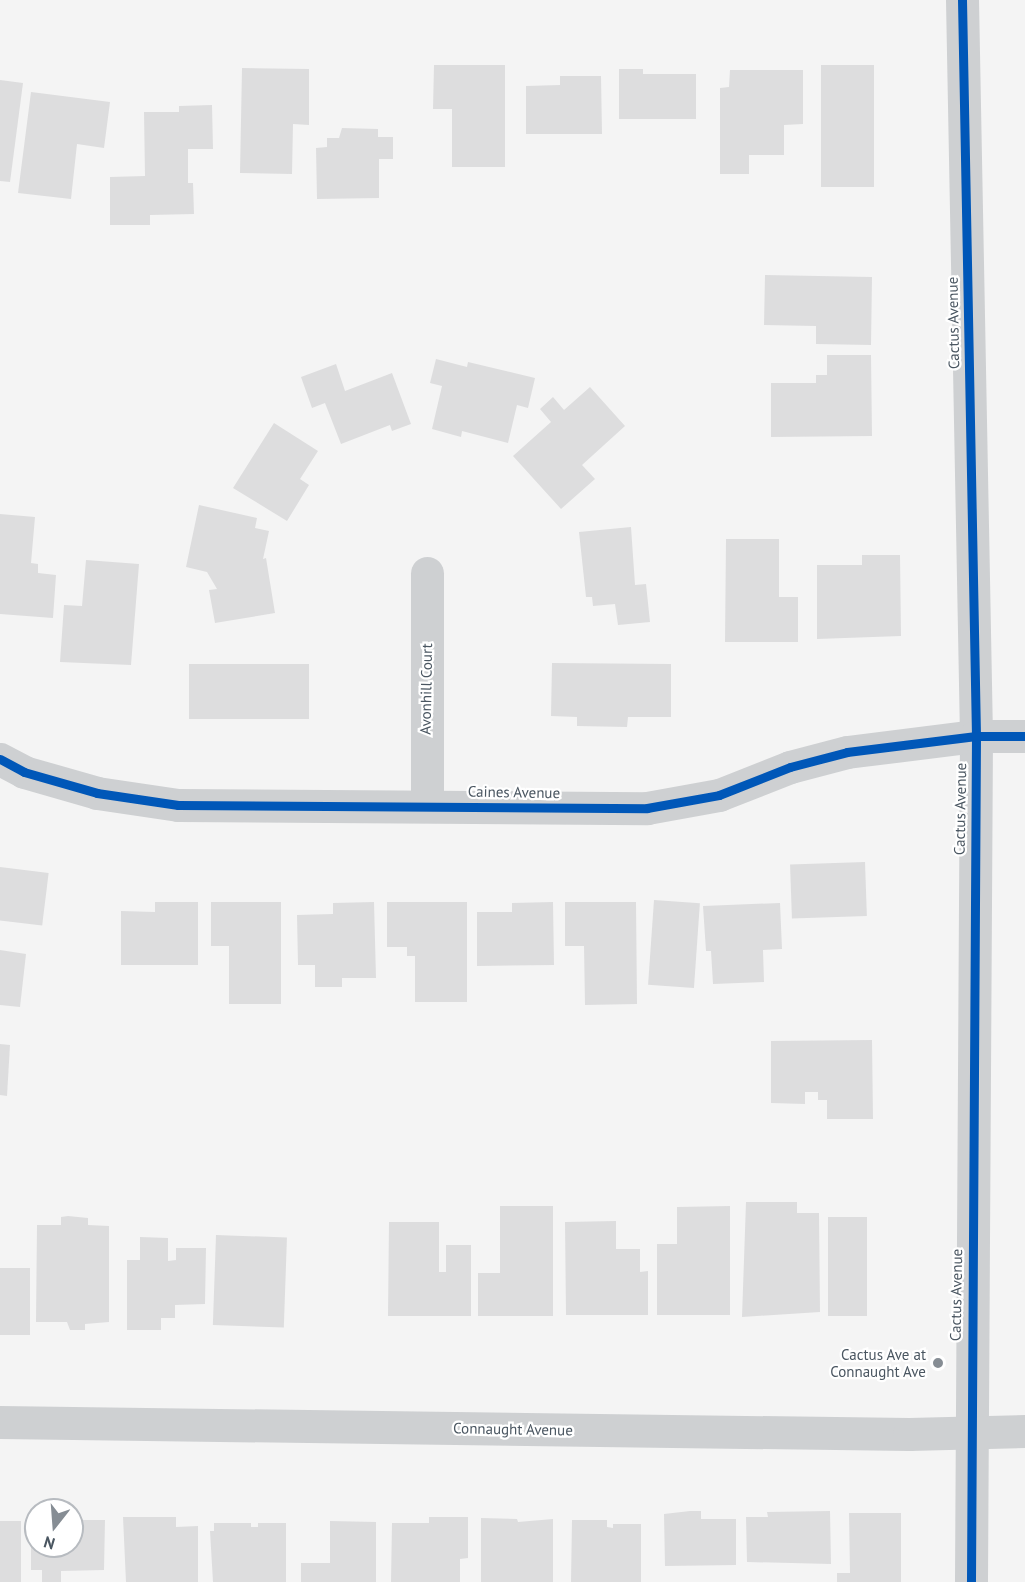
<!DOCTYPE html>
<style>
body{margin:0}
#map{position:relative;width:1025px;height:1582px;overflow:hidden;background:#f4f4f4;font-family:"PT Sans",sans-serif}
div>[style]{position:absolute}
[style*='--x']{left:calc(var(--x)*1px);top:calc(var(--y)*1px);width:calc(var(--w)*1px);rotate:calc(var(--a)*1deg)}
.building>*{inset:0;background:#ddddde;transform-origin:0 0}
.minor>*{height:33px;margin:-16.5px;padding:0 16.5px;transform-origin:16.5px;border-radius:16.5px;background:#ced0d2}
.cycleway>*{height:9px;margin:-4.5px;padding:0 4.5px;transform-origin:4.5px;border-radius:4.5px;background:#0057b8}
.dots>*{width:16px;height:16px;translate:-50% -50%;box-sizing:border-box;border:3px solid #fff;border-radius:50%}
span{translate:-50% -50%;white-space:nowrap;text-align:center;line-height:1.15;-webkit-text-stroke:4.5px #fff;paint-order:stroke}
.street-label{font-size:15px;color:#4a5661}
.poi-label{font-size:15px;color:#4a5661}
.right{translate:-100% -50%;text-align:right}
.north{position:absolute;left:24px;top:1498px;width:60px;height:60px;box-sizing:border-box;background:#fff;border:2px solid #b7bbc0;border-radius:50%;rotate:197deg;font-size:16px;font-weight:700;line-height:24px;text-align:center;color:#4a5661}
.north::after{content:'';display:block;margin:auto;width:21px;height:27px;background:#868d94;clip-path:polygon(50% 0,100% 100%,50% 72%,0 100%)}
</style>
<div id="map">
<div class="building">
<i style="clip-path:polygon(434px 65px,505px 65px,505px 167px,452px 167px,452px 109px,433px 109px)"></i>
<i style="left:821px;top:65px;width:53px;height:122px"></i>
<i style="clip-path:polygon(242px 68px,309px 69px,309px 125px,293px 124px,292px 174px,240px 173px)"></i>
<i style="clip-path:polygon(619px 69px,643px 69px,643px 74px,696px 74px,696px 119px,619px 119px)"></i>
<i style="clip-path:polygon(730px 70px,803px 70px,803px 124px,784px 125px,784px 155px,749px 155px,749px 174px,720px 174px,720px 88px,729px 87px)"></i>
<i style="clip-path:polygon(560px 76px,601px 76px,602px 134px,526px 134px,526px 86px,560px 85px)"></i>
<i style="clip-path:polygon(0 80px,23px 83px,10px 182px,0 181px)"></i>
<i style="clip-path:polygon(31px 92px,110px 102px,104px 148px,77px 144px,71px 199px,18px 193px)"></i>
<i style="clip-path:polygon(212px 105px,213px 149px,188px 149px,188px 183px,193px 183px,194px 214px,150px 215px,150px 225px,110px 225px,110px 177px,145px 176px,144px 112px,179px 112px,179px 106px)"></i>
<i style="clip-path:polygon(342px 128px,378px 129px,378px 137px,393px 137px,393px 159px,379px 159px,379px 198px,317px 199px,316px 148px,327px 147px,327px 138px,339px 138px)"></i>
<i style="clip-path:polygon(765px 275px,872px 277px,871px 345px,816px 344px,816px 326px,764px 325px)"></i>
<i style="clip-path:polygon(827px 355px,871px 355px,872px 436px,771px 437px,771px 383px,816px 383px,816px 375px,827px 375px)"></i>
<i style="clip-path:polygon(436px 359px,467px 367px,468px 362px,535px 378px,528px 408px,517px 405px,508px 443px,462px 431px,461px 437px,432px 429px,442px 386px,430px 383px)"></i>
<i style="clip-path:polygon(336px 364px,345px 391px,392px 373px,411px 424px,392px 431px,390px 425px,341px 444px,325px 403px,312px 408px,301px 377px)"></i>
<i style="clip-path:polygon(590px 387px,625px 426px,582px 465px,595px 479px,561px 509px,513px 456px,551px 422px,540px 409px,553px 397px,564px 410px)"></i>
<i style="clip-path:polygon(274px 423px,318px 451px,300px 479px,309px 485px,287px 521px,233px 488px)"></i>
<i style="clip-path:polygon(199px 505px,257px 518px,255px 528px,269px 531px,263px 559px,266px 558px,275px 613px,215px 623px,209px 590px,217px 589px,207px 572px,186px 567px)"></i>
<i style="clip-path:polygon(0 514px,35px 517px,31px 563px,38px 564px,38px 573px,56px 575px,53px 618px,0 614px)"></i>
<i style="clip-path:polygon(631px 527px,635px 585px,646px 584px,650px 622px,618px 625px,615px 604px,593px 606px,592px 597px,586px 597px,579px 532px)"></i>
<i style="clip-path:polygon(726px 539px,779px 539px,779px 597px,798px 597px,798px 642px,725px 642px)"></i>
<i style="clip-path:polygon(862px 555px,900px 555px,901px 636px,817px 639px,817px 565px,862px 565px)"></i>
<i style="clip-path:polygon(86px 560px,139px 564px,131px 665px,60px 662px,64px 605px,82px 606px)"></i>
<i style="clip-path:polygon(552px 663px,671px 664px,671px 717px,628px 717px,627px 727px,577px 726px,577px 717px,551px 716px)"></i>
<i style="left:189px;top:664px;width:120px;height:55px"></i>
<i style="left:865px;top:862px;width:54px;height:75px;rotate:88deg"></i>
<i style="left:0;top:867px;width:49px;height:53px;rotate:7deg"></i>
<i style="left:654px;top:900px;width:46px;height:85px;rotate:4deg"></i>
<i style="clip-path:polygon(155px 902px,198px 902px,198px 965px,121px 965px,121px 911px,155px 912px)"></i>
<i style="clip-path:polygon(211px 902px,281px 902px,281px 1004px,229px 1004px,229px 946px,211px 946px)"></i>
<i style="clip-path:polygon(374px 902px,376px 978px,342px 978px,342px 987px,315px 987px,315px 965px,298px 965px,297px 915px,333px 914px,333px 903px)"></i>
<i style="clip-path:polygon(387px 902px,467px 902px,467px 1002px,415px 1002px,415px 956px,407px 956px,407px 947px,387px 947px)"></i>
<i style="clip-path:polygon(553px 902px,554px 965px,477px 966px,477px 912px,512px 912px,512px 903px)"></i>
<i style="clip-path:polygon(565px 902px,636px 902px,637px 1004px,585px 1005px,584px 946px,565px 946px)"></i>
<i style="clip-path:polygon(780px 903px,782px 949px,763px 950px,764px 982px,713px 984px,711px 951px,706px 951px,703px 906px)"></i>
<i style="clip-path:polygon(0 950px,26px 954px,20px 1007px,0 1005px)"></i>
<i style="clip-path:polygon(872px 1040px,873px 1119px,827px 1119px,827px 1100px,818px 1100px,818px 1092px,805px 1092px,805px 1104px,771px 1103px,771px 1041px)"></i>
<i style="clip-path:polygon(0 1044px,10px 1045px,7px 1096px,0 1095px)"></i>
<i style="clip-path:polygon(746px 1202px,797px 1202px,797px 1213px,819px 1213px,820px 1312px,742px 1317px)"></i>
<i style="clip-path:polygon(500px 1206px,553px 1206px,553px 1316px,478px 1316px,478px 1273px,500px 1273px)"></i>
<i style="clip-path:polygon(730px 1206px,730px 1315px,657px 1315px,657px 1244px,677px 1244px,677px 1207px)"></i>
<i style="clip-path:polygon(68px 1216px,88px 1218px,88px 1225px,109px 1226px,109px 1322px,85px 1324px,85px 1330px,70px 1330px,67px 1322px,36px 1322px,37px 1225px,61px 1225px,61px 1217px)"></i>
<i style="left:828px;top:1217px;width:39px;height:99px"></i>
<i style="clip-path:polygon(616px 1221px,616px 1249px,640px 1249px,640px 1272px,648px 1271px,648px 1315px,566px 1315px,565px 1222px)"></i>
<i style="clip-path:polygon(389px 1222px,439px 1222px,439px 1272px,446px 1272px,446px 1245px,471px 1245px,471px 1316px,388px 1316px)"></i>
<i style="left:216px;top:1235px;width:71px;height:90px;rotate:2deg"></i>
<i style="clip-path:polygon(140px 1237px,168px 1238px,168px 1261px,176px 1260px,176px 1248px,206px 1248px,205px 1304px,175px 1305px,175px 1318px,161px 1318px,161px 1330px,127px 1330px,127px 1260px,140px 1260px)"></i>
<i style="left:0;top:1268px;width:30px;height:67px"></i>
<i style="clip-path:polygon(690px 1511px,701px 1511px,701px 1519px,736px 1519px,736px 1565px,665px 1566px,664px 1514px)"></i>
<i style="clip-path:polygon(830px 1511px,831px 1564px,747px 1562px,746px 1517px,768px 1517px,767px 1512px)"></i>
<i style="clip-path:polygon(849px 1513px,901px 1513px,901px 1582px,837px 1582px,837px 1573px,850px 1573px)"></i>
<i style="clip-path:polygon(123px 1517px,176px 1517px,176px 1527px,198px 1526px,198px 1582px,126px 1582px)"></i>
<i style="clip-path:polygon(429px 1517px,468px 1517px,468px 1558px,460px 1559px,460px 1582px,391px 1582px,392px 1523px,429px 1523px)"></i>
<i style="clip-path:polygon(481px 1518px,517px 1519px,518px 1522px,553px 1519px,553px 1582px,481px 1582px)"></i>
<i style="clip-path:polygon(31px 1519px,36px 1519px,36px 1546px,72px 1546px,72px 1520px,105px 1520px,104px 1570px,61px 1571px,61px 1582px,42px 1582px,42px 1570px,31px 1570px)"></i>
<i style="clip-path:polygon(572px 1520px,607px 1520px,607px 1527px,613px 1528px,613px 1524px,641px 1524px,641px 1582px,571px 1582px)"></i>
<i style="left:0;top:1521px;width:21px;height:61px"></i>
<i style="clip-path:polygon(330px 1521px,376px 1522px,376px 1582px,301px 1582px,301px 1563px,330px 1563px)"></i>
<i style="clip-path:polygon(214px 1523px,251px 1523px,251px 1527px,258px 1527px,258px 1523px,286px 1523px,286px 1582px,213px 1582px,210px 1531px,214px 1531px)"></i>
</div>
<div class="minor">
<i style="--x:962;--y:0;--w:736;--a:88.91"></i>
<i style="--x:976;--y:736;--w:846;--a:90.34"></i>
<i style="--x:0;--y:759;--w:27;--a:28"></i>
<i style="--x:24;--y:772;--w:76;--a:16"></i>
<i style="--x:97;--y:793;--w:82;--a:8.4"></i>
<i style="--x:178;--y:805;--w:469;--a:0.4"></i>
<i style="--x:647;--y:808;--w:73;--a:-10.2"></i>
<i style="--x:719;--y:795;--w:76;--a:-21.5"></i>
<i style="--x:790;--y:767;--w:59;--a:-14.7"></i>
<i style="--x:847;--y:752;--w:130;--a:-7.1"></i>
<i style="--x:976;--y:736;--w:49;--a:0"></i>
<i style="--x:427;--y:806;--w:233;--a:-90"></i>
<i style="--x:0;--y:1422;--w:909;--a:0.76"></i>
<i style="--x:909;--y:1434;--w:116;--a:-1.5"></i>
</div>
<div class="cycleway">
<i style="--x:962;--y:0;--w:736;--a:88.91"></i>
<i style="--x:976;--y:736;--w:846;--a:90.34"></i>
<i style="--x:0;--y:759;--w:27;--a:28"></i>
<i style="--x:24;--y:772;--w:76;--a:16"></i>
<i style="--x:97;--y:793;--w:82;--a:8.4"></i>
<i style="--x:178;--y:805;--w:469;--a:0.4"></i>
<i style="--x:647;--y:808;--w:73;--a:-10.2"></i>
<i style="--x:719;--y:795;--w:76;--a:-21.5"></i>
<i style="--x:790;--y:767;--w:59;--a:-14.7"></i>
<i style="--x:847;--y:752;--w:130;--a:-7.1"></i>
<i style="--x:976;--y:736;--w:49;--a:0"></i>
</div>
<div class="dots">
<i style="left:938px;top:1363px;background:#868d94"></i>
</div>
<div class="street-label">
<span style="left:953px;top:323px;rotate:-91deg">Cactus Avenue</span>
<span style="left:426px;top:689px;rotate:-89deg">Avonhill Court</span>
<span style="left:514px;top:792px;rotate:1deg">Caines Avenue</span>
<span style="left:960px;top:809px;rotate:-89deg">Cactus Avenue</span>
<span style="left:956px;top:1295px;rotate:-89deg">Cactus Avenue</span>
<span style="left:513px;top:1429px;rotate:1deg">Connaught Avenue</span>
</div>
<div class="poi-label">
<span class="right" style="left:926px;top:1363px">Cactus Ave at<br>Connaught Ave</span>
</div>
<div class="north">N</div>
</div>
